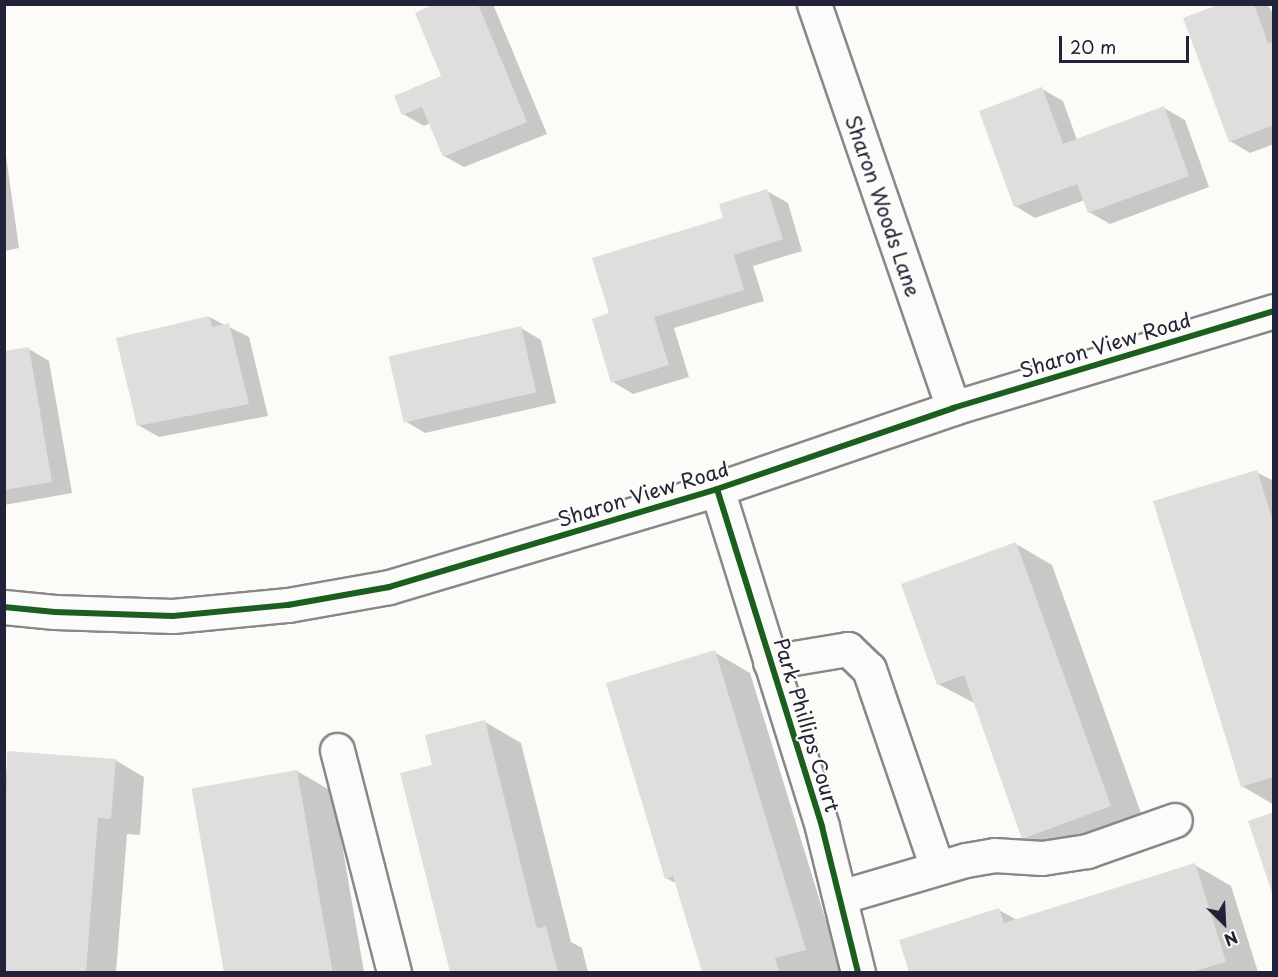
<!DOCTYPE html>
<style>
body{margin:0}
#map{position:relative;width:1278px;height:977px;overflow:hidden;background:#fcfbf8;font-family:"Playpen Sans",sans-serif}
div>[style]{position:absolute}
[style*='--x']{left:calc(var(--x)*1px);top:calc(var(--y)*1px);width:calc(var(--w)*1px);rotate:calc(var(--a)*1deg)}
.shadow>*{inset:0;background:#0003}
.building>*{inset:0;background:#dfdedd;transform-origin:0 0}
.roads{filter:drop-shadow(2px 0 #88888c) drop-shadow(-2px 0 #88888c) drop-shadow(0 2px #88888c) drop-shadow(0 -2px #88888c)}
.minor>*{height:33px;margin:-16.5px;padding:0 16.5px;transform-origin:16.5px;border-radius:16.5px;background:#fbfbf9}
.cycleway>*{height:6px;margin:-3px;padding:0 3px;transform-origin:3px;border-radius:3px;background:#1b5e20}
span{translate:-50% -50%;white-space:nowrap;text-align:center;line-height:1.15;-webkit-text-stroke:4.5px #fdfcf7;paint-order:stroke}
.street-label{font-size:20px;color:#22223b}
.frame{position:absolute;inset:0;border:6px solid #22223b;pointer-events:none}
.north{position:absolute;left:1194px;top:893px;width:60px;height:60px;-webkit-text-stroke:4px #fdfcf7;paint-order:stroke;rotate:156deg;font-size:16px;font-weight:700;line-height:24px;text-align:center;color:#22223b}
.north::after{content:'';display:block;margin:auto;width:21px;height:27px;background:#22223b;clip-path:polygon(50% 0,100% 100%,50% 72%,0 100%)}
.scale{position:absolute;left:1059px;top:36px;width:130px;height:27px;box-sizing:border-box;border:3px solid #22223b;border-top:0;padding-left:8px;font-size:18px;line-height:21px;white-space:nowrap;color:#22223b;-webkit-text-stroke:4px #fdfcf7;paint-order:stroke}
</style>
<div id="map">
<div class="shadow">
<i style="clip-path:polygon(438px 4px,493px 4px,547px 134px,464px 167px,444px 156px,430px 123px,424px 126px,403px 114px,443px 77px)"></i>
<i style="clip-path:polygon(1224px 4px,1267px 4px,1274px 15px,1274px 144px,1250px 153px,1230px 141px)"></i>
<i style="clip-path:polygon(1042px 89px,1063px 101px,1077px 140px,1164px 108px,1185px 120px,1209px 187px,1110px 224px,1089px 212px,1085px 200px,1035px 218px,1015px 206px)"></i>
<i style="clip-path:polygon(4px 142px,19px 248px,4px 251px)"></i>
<i style="clip-path:polygon(767px 191px,788px 203px,802px 251px,753px 266px,764px 301px,674px 328px,689px 377px,633px 394px,613px 382px,611px 314px,725px 219px)"></i>
<i style="clip-path:polygon(209px 317px,249px 337px,268px 416px,159px 437px,138px 425px)"></i>
<i style="clip-path:polygon(521px 328px,541px 340px,556px 403px,425px 433px,405px 421px)"></i>
<i style="clip-path:polygon(29px 349px,49px 361px,72px 493px,4px 505px,4px 353px)"></i>
<i style="clip-path:polygon(1256px 472px,1274px 481px,1274px 805px,1242px 786px)"></i>
<i style="clip-path:polygon(1016px 544px,1052px 565px,1146px 827px,1060px 859px,1024px 838px,976px 704px,938px 684px)"></i>
<i style="clip-path:polygon(714px 652px,750px 673px,841px 970px,833px 972px,703px 972px,677px 884px,666px 878px)"></i>
<i style="clip-path:polygon(485px 722px,521px 743px,571px 942px,582px 948px,588px 972px,452px 972px,402px 774px,434px 766px)"></i>
<i style="clip-path:polygon(8px 753px,115px 760px,144px 777px,140px 835px,127px 834px,116px 972px,4px 972px,4px 800px)"></i>
<i style="clip-path:polygon(297px 771px,333px 792px,364px 972px,226px 972px,194px 789px)"></i>
<i style="clip-path:polygon(1195px 865px,1231px 886px,1258px 972px,910px 972px,900px 941px,999px 910px,1017px 920px)"></i>
</div>
<div class="building">
<i style="clip-path:polygon(434px 4px,478px 4px,527px 122px,443px 157px,422px 107px,402px 115px,394px 96px,441px 76px,415px 13px)"></i>
<i style="clip-path:polygon(1220px 4px,1254px 4px,1268px 43px,1274px 41px,1274px 125px,1229px 142px,1183px 18px)"></i>
<i style="clip-path:polygon(1042px 87px,1063px 144px,1164px 106px,1189px 176px,1088px 213px,1077px 184px,1014px 207px,979px 111px)"></i>
<i style="clip-path:polygon(767px 189px,783px 239px,734px 255px,744px 290px,654px 317px,669px 365px,611px 383px,592px 319px,609px 313px,592px 258px,723px 218px,719px 204px)"></i>
<i style="clip-path:polygon(209px 316px,212px 327px,229px 323px,249px 404px,137px 426px,116px 338px)"></i>
<i style="left:521px;top:326px;width:68px;height:136px;rotate:77deg"></i>
<i style="clip-path:polygon(29px 347px,52px 482px,4px 490px,4px 351px)"></i>
<i style="clip-path:polygon(1257px 470px,1274px 525px,1274px 777px,1241px 787px,1153px 501px)"></i>
<i style="clip-path:polygon(1016px 542px,1111px 806px,1022px 839px,964px 675px,937px 685px,901px 584px)"></i>
<i style="clip-path:polygon(715px 650px,806px 950px,775px 958px,779px 972px,702px 972px,673px 876px,665px 879px,606px 683px)"></i>
<i style="clip-path:polygon(485px 720px,537px 929px,546px 926px,558px 972px,450px 972px,400px 773px,432px 765px,425px 735px)"></i>
<i style="clip-path:polygon(7px 751px,116px 759px,111px 819px,98px 818px,86px 972px,4px 972px)"></i>
<i style="left:297px;top:770px;width:205px;height:107px;rotate:80deg"></i>
<i style="clip-path:polygon(1274px 812px,1274px 896px,1273px 896px,1248px 821px)"></i>
<i style="clip-path:polygon(1195px 863px,1226px 962px,1191px 972px,909px 972px,899px 940px,999px 908px,1004px 923px)"></i>
</div>
<div class="roads">
<div class="minor">
<i style="--x:814;--y:4;--w:427;--a:71"></i>
<i style="--x:717;--y:489;--w:354;--a:72.7"></i>
<i style="--x:822;--y:827;--w:149;--a:76.1"></i>
<i style="--x:4;--y:607;--w:51;--a:5.6"></i>
<i style="--x:55;--y:612;--w:118;--a:1.9"></i>
<i style="--x:173;--y:616;--w:116;--a:-5.5"></i>
<i style="--x:288;--y:605;--w:103;--a:-10.1"></i>
<i style="--x:389;--y:587;--w:342;--a:-16.6"></i>
<i style="--x:717;--y:489;--w:250;--a:-18.9"></i>
<i style="--x:953;--y:408;--w:335;--a:-16.8"></i>
<i style="--x:770;--y:662;--w:79;--a:-9.5"></i>
<i style="--x:848;--y:649;--w:29;--a:44"></i>
<i style="--x:869;--y:669;--w:210;--a:71.1"></i>
<i style="--x:337;--y:750;--w:229;--a:75.6"></i>
<i style="--x:840;--y:897;--w:131;--a:-16.4"></i>
<i style="--x:966;--y:860;--w:28;--a:-10"></i>
<i style="--x:994;--y:855;--w:48;--a:3.6"></i>
<i style="--x:1042;--y:858;--w:46;--a:-8.8"></i>
<i style="--x:1087;--y:851;--w:93;--a:-19.4"></i>
</div>
</div>
<div class="cycleway">
<i style="--x:717;--y:489;--w:354;--a:72.7"></i>
<i style="--x:822;--y:827;--w:149;--a:76.1"></i>
<i style="--x:4;--y:607;--w:51;--a:5.6"></i>
<i style="--x:55;--y:612;--w:118;--a:1.9"></i>
<i style="--x:173;--y:616;--w:116;--a:-5.5"></i>
<i style="--x:288;--y:605;--w:103;--a:-10.1"></i>
<i style="--x:389;--y:587;--w:342;--a:-16.6"></i>
<i style="--x:717;--y:489;--w:250;--a:-18.9"></i>
<i style="--x:953;--y:408;--w:335;--a:-16.8"></i>
</div>
<div class="street-label">
<span style="left:883px;top:206px;rotate:71deg">Sharon Woods Lane</span>
<span style="left:1105px;top:345px;rotate:-17deg">Sharon View Road</span>
<span style="left:643px;top:494px;rotate:-17deg">Sharon View Road</span>
<span style="left:807px;top:725px;rotate:73deg">Park Phillips Court</span>
</div>
<div class="frame"></div>
<div class="north">N</div>
<div class="scale">20 m</div>
</div>
